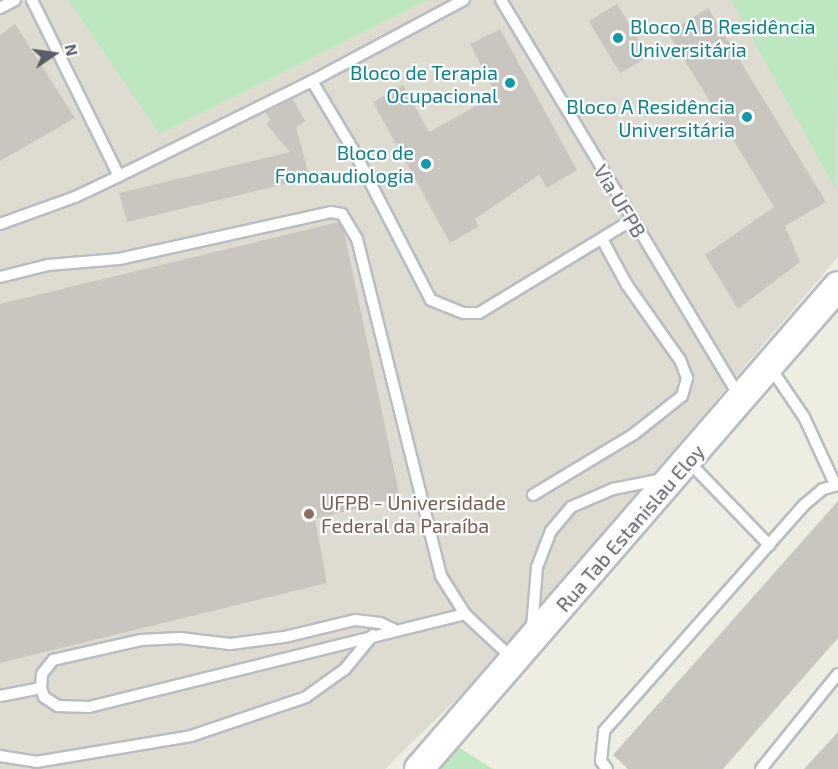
<!DOCTYPE html>
<meta charset="utf-8">
<style>
body{margin:0}
#map{position:relative;width:838px;height:769px;overflow:hidden;background:#eeede2;font-family:"Exo 2",sans-serif}
div>[style]{position:absolute}
[style*='--x']{left:calc(var(--x)*1px);top:calc(var(--y)*1px);width:calc(var(--w)*1px);rotate:calc(var(--a)*1deg)}
.education>*{inset:0;background:#dedcd1}
.green>*{inset:0;background:#bde7c1}
.building>*{inset:0;background:#c9c6bf;transform-origin:0 0}
.roads{filter:drop-shadow(2px 0 #babcc2) drop-shadow(-2px 0 #babcc2) drop-shadow(0 2px #babcc2) drop-shadow(0 -2px #babcc2)}
.service>*{height:10px;margin:-5px;padding:0 5px;transform-origin:5px;border-radius:5px;background:#fff}
.tertiary>*{height:28px;margin:-14px;padding:0 14px;transform-origin:14px;border-radius:14px;background:#fff}
.dots>*{width:16px;height:16px;translate:-50% -50%;box-sizing:border-box;border:3px solid #fff;border-radius:50%}
span{translate:-50% -50%;white-space:nowrap;text-align:center;line-height:1.15;-webkit-text-stroke:4.5px #fff;paint-order:stroke}
.culture-label{font-size:20px;color:#0d838f}
.left{translate:0 -50%;text-align:left}
.right{translate:-100% -50%;text-align:right}
.street-label{font-size:20px;color:#5a5e64}
.education-label{font-size:20px;color:#785e54}
.north{position:absolute;left:24px;top:24px;width:60px;height:60px;-webkit-text-stroke:4px #fff;paint-order:stroke;rotate:77deg;font-size:16px;font-weight:700;line-height:24px;text-align:center;color:#5a5e64}
.north::after{content:'';display:block;margin:auto;width:21px;height:27px;background:#5a5e64;clip-path:polygon(50% 0,100% 100%,50% 72%,0 100%)}
</style>
<div id="map">
<div class="education">
<i style="clip-path:polygon(0 0,838px 0,838px 257px,483px 673px,385px 769px,0 769px)"></i>
</div>
<div class="green">
<i style="clip-path:polygon(68px 0,428px 0,160px 134px)"></i>
<i style="clip-path:polygon(731px 0,838px 0,836px 190px)"></i>
<i style="clip-path:polygon(455px 745px,493px 769px,434px 769px)"></i>
</div>
<div class="building">
<i style="left:617px;top:4px;width:61px;height:33px;rotate:59deg"></i>
<i style="clip-path:polygon(708px 8px,826px 202px,785px 226px,800px 262px,738px 309px,705px 255px,774px 207px,668px 33px)"></i>
<i style="clip-path:polygon(15px 24px,75px 118px,0 161px,0 35px)"></i>
<i style="clip-path:polygon(500px 29px,577px 170px,547px 188px,539px 175px,475px 219px,479px 226px,450px 243px,373px 102px,403px 85px,429px 132px,496px 95px,470px 44px)"></i>
<i style="clip-path:polygon(293px 99px,305px 121px,296px 127px,310px 178px,127px 222px,119px 193px,290px 152px,266px 124px,271px 120px,265px 113px)"></i>
<i style="clip-path:polygon(338px 222px,344px 231px,400px 498px,315px 519px,327px 583px,0 663px,0 304px)"></i>
<i style="clip-path:polygon(838px 501px,838px 638px,723px 769px,628px 769px,613px 755px)"></i>
<i style="clip-path:polygon(838px 732px,838px 769px,804px 769px)"></i>
</div>
<div class="roads">
<div class="service">
<i style="--x:32;--y:0;--w:196;--a:63.7"></i>
<i style="--x:501;--y:0;--w:462;--a:59"></i>
<i style="--x:0;--y:8;--w:17;--a:-28"></i>
<i style="--x:312;--y:81;--w:84;--a:59.2"></i>
<i style="--x:355;--y:153;--w:165;--a:62.7"></i>
<i style="--x:431;--y:300;--w:35;--a:22"></i>
<i style="--x:464;--y:313;--w:15;--a:0"></i>
<i style="--x:479;--y:313;--w:179;--a:-31.3"></i>
<i style="--x:0;--y:224;--w:80;--a:-19.8"></i>
<i style="--x:75;--y:197;--w:49;--a:-25.5"></i>
<i style="--x:119;--y:176;--w:215;--a:-26.2"></i>
<i style="--x:312;--y:81;--w:172;--a:-28.1"></i>
<i style="--x:0;--y:277;--w:49;--a:-14"></i>
<i style="--x:48;--y:265;--w:71;--a:-4.8"></i>
<i style="--x:119;--y:259;--w:217;--a:-12.5"></i>
<i style="--x:331;--y:212;--w:11;--a:10"></i>
<i style="--x:342;--y:214;--w:29;--a:59"></i>
<i style="--x:357;--y:239;--w:347;--a:76"></i>
<i style="--x:441;--y:576;--w:45;--a:57.7"></i>
<i style="--x:465;--y:614;--w:66;--a:43.2"></i>
<i style="--x:770;--y:367;--w:60;--a:55.8"></i>
<i style="--x:804;--y:417;--w:74;--a:65.2"></i>
<i style="--x:688;--y:461;--w:117;--a:46"></i>
<i style="--x:533;--y:495;--w:118;--a:-31.1"></i>
<i style="--x:634;--y:434;--w:61;--a:-38.4"></i>
<i style="--x:682;--y:396;--w:19;--a:-74"></i>
<i style="--x:687;--y:378;--w:19;--a:-111"></i>
<i style="--x:680;--y:360;--w:92;--a:-125.2"></i>
<i style="--x:627;--y:285;--w:52;--a:-118.5"></i>
<i style="--x:532;--y:628;--w:61;--a:-85.3"></i>
<i style="--x:537;--y:567;--w:39;--a:-69"></i>
<i style="--x:551;--y:531;--w:31;--a:-50"></i>
<i style="--x:571;--y:507;--w:46;--a:-23.2"></i>
<i style="--x:613;--y:489;--w:51;--a:-11.3"></i>
<i style="--x:393;--y:629;--w:14;--a:-155"></i>
<i style="--x:380;--y:623;--w:25;--a:-173"></i>
<i style="--x:355;--y:620;--w:73;--a:166.5"></i>
<i style="--x:284;--y:637;--w:54;--a:172.6"></i>
<i style="--x:230;--y:644;--w:50;--a:-173.2"></i>
<i style="--x:180;--y:638;--w:39;--a:177"></i>
<i style="--x:141;--y:640;--w:90;--a:167.2"></i>
<i style="--x:53;--y:660;--w:18;--a:128"></i>
<i style="--x:42;--y:674;--w:14;--a:94"></i>
<i style="--x:41;--y:688;--w:9;--a:72"></i>
<i style="--x:44;--y:697;--w:17;--a:33"></i>
<i style="--x:58;--y:706;--w:31;--a:2"></i>
<i style="--x:89;--y:707;--w:387;--a:-13.9"></i>
<i style="--x:0;--y:696;--w:42;--a:-11"></i>
<i style="--x:0;--y:756;--w:36;--a:9"></i>
<i style="--x:36;--y:762;--w:157;--a:-9.5"></i>
<i style="--x:191;--y:736;--w:121;--a:-18.7"></i>
<i style="--x:306;--y:697;--w:48;--a:-35.7"></i>
<i style="--x:345;--y:669;--w:44;--a:-50.5"></i>
<i style="--x:607;--y:769;--w:10;--a:-127"></i>
<i style="--x:601;--y:761;--w:30;--a:-84"></i>
<i style="--x:604;--y:731;--w:302;--a:-48.5"></i>
<i style="--x:804;--y:505;--w:25;--a:-40"></i>
<i style="--x:823;--y:489;--w:16;--a:-15"></i>
<i style="--x:761;--y:769;--w:122;--a:-51"></i>
</div>
<div class="tertiary">
<i style="--x:419;--y:769;--w:639;--a:-49.06"></i>
</div>
</div>
<div class="dots">
<i style="left:618px;top:38px;background:#0f9aa8"></i>
<i style="left:510px;top:83px;background:#0f9aa8"></i>
<i style="left:747px;top:117px;background:#0f9aa8"></i>
<i style="left:426px;top:164px;background:#0f9aa8"></i>
<i style="left:309px;top:514px;background:#8d6e63"></i>
</div>
<div class="culture-label">
<span class="left" style="left:630px;top:38px">Bloco A B Residência<br>Universitária</span>
<span class="right" style="left:498px;top:84px">Bloco de Terapia<br>Ocupacional</span>
<span class="right" style="left:735px;top:118px">Bloco A Residência<br>Universitária</span>
<span class="right" style="left:414px;top:164px">Bloco de<br>Fonoaudiologia</span>
</div>
<div class="street-label">
<span style="left:620px;top:201px;rotate:59deg">Via UFPB</span>
<span style="left:630px;top:528px;rotate:-49deg">Rua Tab Estanislau Eloy</span>
</div>
<div class="education-label">
<span class="left" style="left:321px;top:514px">UFPB - Universidade<br>Federal da Paraíba</span>
</div>
<div class="north">N</div>
</div>
